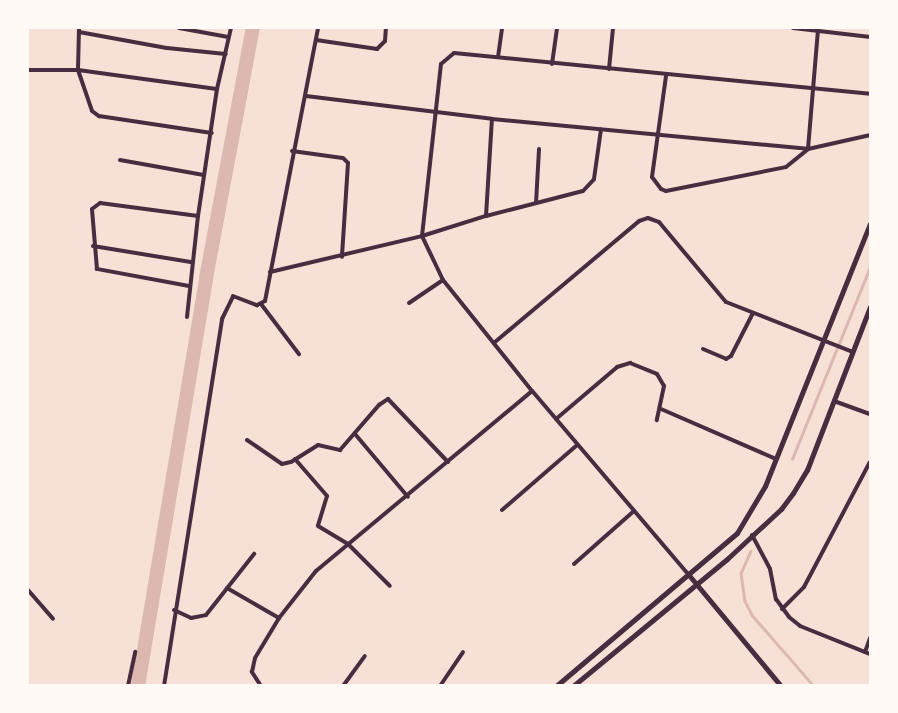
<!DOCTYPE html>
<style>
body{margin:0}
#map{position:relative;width:898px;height:713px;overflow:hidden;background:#f7e1d7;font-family:Karla,sans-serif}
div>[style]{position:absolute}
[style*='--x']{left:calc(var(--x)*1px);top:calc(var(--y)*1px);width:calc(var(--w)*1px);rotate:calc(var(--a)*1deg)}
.stream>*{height:2.5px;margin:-1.25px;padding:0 1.25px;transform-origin:1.25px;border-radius:1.25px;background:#dcb8b0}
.river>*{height:14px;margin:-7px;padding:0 7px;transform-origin:7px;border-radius:7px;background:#dcb8b0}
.minor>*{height:4px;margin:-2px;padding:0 2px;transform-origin:2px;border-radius:2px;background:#4a2c40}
.secondary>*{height:5px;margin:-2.5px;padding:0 2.5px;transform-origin:2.5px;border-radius:2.5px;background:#4a2c40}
span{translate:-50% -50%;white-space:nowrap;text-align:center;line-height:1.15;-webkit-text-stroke:4px #fffaf5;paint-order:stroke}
.frame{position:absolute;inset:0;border:29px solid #fffaf5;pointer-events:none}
</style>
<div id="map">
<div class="stream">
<i style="--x:792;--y:459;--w:207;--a:-67.9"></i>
<i style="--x:751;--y:551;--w:24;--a:114"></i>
<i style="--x:741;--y:573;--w:28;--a:82"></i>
<i style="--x:745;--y:601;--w:16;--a:63"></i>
<i style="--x:752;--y:615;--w:94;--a:48.9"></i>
</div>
<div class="river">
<i style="--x:138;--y:686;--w:414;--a:-80.5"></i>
<i style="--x:206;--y:278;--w:254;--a:-79.4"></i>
</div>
<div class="minor">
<i style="--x:79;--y:28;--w:42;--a:91.4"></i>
<i style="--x:78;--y:70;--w:43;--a:71.1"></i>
<i style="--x:92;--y:111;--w:9;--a:36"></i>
<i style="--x:99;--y:116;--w:114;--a:8.6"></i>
<i style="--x:179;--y:28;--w:50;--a:10.4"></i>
<i style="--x:793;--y:28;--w:78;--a:6.7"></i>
<i style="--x:79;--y:32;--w:89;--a:10.3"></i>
<i style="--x:167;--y:48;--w:59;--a:5.8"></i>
<i style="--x:316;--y:40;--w:62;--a:8.4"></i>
<i style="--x:377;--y:49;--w:11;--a:-45"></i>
<i style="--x:385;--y:41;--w:13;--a:-86"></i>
<i style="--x:498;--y:57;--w:29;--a:-82"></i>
<i style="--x:552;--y:64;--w:36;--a:-82"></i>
<i style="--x:609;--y:69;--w:41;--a:-84.4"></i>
<i style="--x:28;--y:70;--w:50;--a:0"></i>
<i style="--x:78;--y:70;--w:140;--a:7.8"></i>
<i style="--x:666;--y:76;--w:102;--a:97.9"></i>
<i style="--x:652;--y:177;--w:15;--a:53"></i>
<i style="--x:661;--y:189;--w:5;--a:22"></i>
<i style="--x:666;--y:191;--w:122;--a:-11.3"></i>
<i style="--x:786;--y:167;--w:28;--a:-39"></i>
<i style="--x:808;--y:149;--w:119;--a:-85.2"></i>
<i style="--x:306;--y:96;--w:187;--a:7"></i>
<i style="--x:492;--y:119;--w:317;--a:5.4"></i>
<i style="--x:808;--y:149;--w:64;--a:-12.7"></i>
<i style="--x:292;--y:151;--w:51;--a:7.8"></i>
<i style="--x:343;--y:158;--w:7;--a:45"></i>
<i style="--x:348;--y:163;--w:94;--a:93.7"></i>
<i style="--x:120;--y:160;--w:85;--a:10.1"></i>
<i style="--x:536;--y:203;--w:54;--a:-86.8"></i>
<i style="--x:486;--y:216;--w:97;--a:-86.5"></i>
<i style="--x:93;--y:246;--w:99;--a:9.3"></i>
<i style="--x:270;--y:272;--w:156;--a:-13.3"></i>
<i style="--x:422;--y:236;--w:67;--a:-17.4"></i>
<i style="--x:486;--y:216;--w:100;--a:-14.5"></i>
<i style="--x:583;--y:191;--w:16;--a:-47"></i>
<i style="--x:594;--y:179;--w:50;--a:-82"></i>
<i style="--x:189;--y:286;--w:94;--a:-169.5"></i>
<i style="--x:97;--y:269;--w:60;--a:-94.8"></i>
<i style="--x:92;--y:209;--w:10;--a:-37"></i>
<i style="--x:100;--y:203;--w:99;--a:7.6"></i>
<i style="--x:409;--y:303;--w:41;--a:-34.1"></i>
<i style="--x:261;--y:304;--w:63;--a:52.8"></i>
<i style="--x:187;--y:317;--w:102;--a:-83.8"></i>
<i style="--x:198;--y:216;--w:128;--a:-81.5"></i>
<i style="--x:217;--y:89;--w:63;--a:-77.1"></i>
<i style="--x:495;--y:342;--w:188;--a:-40"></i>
<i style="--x:639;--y:221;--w:9;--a:-18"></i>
<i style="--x:648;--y:218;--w:12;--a:20"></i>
<i style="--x:659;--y:222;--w:104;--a:50.1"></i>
<i style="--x:726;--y:302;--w:136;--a:21.5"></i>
<i style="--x:703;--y:349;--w:25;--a:23"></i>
<i style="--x:726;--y:359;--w:6;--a:-31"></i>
<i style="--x:731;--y:356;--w:48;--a:-62.9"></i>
<i style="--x:834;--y:401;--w:38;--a:20"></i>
<i style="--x:661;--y:409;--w:125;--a:23.5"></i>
<i style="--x:556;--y:419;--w:80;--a:-40.4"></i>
<i style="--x:617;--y:367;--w:14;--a:-17"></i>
<i style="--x:630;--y:363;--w:29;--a:22"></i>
<i style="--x:657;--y:374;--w:14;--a:60"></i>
<i style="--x:664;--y:386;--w:35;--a:102"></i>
<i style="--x:355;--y:434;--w:82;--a:49.9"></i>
<i style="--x:247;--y:440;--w:42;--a:34.4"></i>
<i style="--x:282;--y:464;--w:9;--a:-13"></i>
<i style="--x:291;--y:462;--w:32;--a:-32"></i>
<i style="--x:318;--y:445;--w:23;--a:13"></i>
<i style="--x:340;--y:450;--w:60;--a:-49.1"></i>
<i style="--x:379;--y:405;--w:11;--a:-34"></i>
<i style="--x:388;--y:399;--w:87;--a:46.4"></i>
<i style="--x:295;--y:459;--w:49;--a:49.1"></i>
<i style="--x:327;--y:496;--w:31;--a:107"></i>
<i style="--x:318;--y:526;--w:35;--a:31"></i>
<i style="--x:348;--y:544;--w:59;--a:45"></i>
<i style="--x:502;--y:510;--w:99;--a:-40.9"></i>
<i style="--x:752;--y:535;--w:38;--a:62"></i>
<i style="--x:770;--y:569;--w:31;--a:79"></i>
<i style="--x:776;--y:599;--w:22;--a:54"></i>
<i style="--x:789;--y:617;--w:14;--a:39"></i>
<i style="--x:800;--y:626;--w:75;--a:21.8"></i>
<i style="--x:574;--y:564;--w:80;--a:-41.5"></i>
<i style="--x:688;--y:574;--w:240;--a:-130.4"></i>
<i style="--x:532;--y:391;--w:142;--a:-128.7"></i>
<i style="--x:443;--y:280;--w:49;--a:-115.5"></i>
<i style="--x:422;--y:236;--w:173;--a:-83.7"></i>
<i style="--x:441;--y:64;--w:17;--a:-40"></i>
<i style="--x:454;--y:53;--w:418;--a:5.6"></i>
<i style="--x:227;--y:588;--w:60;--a:30"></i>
<i style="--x:28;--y:590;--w:38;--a:49"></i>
<i style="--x:782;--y:609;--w:31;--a:-45"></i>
<i style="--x:804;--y:587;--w:141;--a:-62.2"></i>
<i style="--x:174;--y:610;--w:19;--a:25"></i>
<i style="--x:191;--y:618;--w:15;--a:-11"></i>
<i style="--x:206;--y:615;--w:78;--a:-51.8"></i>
<i style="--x:865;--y:652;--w:15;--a:-70"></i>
<i style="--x:128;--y:686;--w:35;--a:-78"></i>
<i style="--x:164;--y:686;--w:372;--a:-81"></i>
<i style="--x:222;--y:319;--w:25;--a:-64"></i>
<i style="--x:233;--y:296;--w:26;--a:21"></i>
<i style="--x:257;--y:305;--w:9;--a:-27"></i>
<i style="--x:265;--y:301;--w:278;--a:-79"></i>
<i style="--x:261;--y:686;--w:17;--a:-123"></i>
<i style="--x:252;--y:672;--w:14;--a:-78"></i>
<i style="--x:255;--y:658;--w:47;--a:-59"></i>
<i style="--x:279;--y:618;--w:60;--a:-51.8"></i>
<i style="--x:316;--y:571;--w:281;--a:-39.8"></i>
<i style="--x:343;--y:686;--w:37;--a:-54"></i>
<i style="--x:440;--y:686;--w:41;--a:-55.9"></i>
</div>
<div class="secondary">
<i style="--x:688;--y:574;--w:146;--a:50.3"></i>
<i style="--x:556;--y:686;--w:237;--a:-40.2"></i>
<i style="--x:737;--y:533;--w:55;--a:-59.2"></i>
<i style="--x:765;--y:486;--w:282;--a:-68.2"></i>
<i style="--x:573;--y:686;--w:200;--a:-39.5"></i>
<i style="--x:727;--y:559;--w:74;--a:-42.8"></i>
<i style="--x:781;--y:509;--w:20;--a:-53"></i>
<i style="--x:793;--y:493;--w:27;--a:-59"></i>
<i style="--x:807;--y:470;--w:175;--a:-68.9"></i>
</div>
<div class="frame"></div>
</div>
